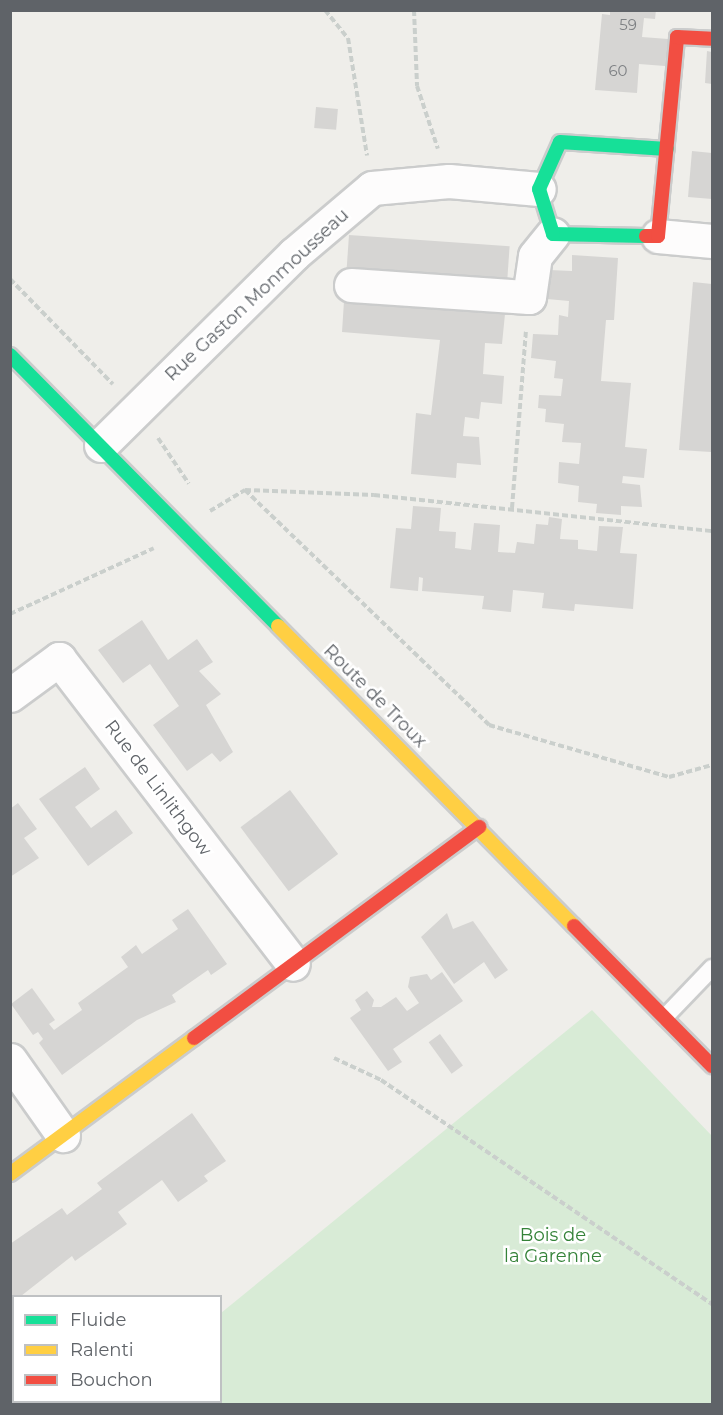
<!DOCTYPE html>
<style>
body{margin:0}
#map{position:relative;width:723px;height:1415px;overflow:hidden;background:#efeeea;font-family:Montserrat,sans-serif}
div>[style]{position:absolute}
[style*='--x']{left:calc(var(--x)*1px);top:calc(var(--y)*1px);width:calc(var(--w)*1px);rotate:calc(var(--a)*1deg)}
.green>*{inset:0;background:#d8ebd6}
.building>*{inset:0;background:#d6d5d3;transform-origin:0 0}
.path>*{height:4px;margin-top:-2px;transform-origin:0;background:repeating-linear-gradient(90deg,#cacfcc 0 6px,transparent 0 9px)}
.roads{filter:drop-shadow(2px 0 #cbcccc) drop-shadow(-2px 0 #cbcccc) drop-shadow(0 2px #cbcccc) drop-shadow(0 -2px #cbcccc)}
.lane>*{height:16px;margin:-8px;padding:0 8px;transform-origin:8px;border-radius:8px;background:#fdfcfc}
.street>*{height:33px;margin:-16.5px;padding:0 16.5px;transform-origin:16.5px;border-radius:16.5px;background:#fdfcfc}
.fast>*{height:14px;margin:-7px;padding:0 7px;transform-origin:7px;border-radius:7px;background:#16e098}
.slow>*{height:14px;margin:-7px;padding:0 7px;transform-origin:7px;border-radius:7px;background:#ffcf43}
.jam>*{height:14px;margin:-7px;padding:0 7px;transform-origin:7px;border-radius:7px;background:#f24e42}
span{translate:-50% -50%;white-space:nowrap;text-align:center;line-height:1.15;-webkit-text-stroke:5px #fff;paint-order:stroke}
.number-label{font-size:15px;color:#7e8184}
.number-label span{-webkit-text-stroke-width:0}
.street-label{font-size:18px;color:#5f6368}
.park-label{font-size:18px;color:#348238}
.frame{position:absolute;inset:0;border:12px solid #5f6368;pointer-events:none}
.legend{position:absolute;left:12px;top:1295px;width:210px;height:108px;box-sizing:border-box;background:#fff;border:2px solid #bfc1c3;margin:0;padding:8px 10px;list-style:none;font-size:18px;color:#5f6368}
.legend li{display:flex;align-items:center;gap:12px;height:30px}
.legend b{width:30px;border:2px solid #bfc1c3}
</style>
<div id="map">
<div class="green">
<i style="clip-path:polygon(592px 1010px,712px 1136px,712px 1404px,109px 1404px,220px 1402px,221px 1313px)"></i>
</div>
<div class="building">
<i style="clip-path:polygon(610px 10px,656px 10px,655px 19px,644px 18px,642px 37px,668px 39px,665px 66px,639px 64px,637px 93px,595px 90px,602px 14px,610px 15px)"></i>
<i style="clip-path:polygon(707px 51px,712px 52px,712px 84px,705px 83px)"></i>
<i style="left:316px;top:107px;width:22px;height:21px;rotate:5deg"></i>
<i style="clip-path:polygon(692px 151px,712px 153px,712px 199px,688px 197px)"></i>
<i style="left:349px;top:235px;width:161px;height:32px;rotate:4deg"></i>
<i style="clip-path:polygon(572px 255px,618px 258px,614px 320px,606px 320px,601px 381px,631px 383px,625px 447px,647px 449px,644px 478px,623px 476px,622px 483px,640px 485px,642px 507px,621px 506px,621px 515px,596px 513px,597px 504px,578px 502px,579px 486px,558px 483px,559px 462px,579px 464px,581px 443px,562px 442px,564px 424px,545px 422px,546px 409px,538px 408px,539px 395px,561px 396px,563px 379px,554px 378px,556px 361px,531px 358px,533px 334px,558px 335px,559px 315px,568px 317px,569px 301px,547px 299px,549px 270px,572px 271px)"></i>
<i style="clip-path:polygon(693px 282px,712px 284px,711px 452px,679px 450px)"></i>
<i style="clip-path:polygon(344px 301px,505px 314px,502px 344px,485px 343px,483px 374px,504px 376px,502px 404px,481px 402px,479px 419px,465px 417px,463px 436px,479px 437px,481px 465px,457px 463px,456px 478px,411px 474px,416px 413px,431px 415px,440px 340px,342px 332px)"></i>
<i style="clip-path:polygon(413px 506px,441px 508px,439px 531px,456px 532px,455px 548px,471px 550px,474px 523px,500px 525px,498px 552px,515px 553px,517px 542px,534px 544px,536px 524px,548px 525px,549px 517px,562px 519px,560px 539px,578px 540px,578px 549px,597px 551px,599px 526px,623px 527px,620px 553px,637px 554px,633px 609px,575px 604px,574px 611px,542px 608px,544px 593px,513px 590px,511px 612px,482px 609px,484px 596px,422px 591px,423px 578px,419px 577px,418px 591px,390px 588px,396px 528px,411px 529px)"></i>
<i style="clip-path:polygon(142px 620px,168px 660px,197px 639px,213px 662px,199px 671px,221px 694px,206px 705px,233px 752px,220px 762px,212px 753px,187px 771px,153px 725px,179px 706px,150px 664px,123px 683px,98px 650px)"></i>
<i style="clip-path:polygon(85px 767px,100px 789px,75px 807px,91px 828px,116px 810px,133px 833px,88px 866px,39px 799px)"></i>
<i style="left:290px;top:790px;width:80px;height:62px;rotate:53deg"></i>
<i style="clip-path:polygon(18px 803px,37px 829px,24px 838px,39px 858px,10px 877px,10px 809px)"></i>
<i style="clip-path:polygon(188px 909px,227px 964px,211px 975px,208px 970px,172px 995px,176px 1002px,137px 1020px,62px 1075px,39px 1043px,43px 1039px,38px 1032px,33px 1035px,11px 1004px,32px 988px,55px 1020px,49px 1024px,54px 1030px,82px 1010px,78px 1003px,128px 967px,121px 957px,136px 945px,142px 954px,178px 929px,172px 920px)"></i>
<i style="clip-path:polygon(447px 913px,453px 929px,473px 921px,508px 970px,495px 979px,484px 962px,454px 984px,421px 937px)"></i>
<i style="clip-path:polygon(442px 972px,463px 1001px,393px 1049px,402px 1062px,388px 1071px,350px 1018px,361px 1010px,355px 1000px,367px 991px,374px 1000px,372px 1007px,381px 1007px,396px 997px,407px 1011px,419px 1003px,408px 987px,410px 977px,427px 974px,431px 980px)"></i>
<i style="left:440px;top:1034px;width:39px;height:14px;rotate:54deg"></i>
<i style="clip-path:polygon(192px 1113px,226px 1161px,204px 1176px,208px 1181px,178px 1202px,162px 1180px,118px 1212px,127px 1224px,75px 1261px,72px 1256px,21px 1296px,14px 1296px,10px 1307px,10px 1244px,62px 1208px,67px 1215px,102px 1189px,97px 1183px)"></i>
</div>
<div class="path">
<i style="--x:325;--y:10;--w:36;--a:51"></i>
<i style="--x:348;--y:38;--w:119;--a:80.8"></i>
<i style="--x:414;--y:10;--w:76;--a:87.7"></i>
<i style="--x:417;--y:86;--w:66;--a:71.6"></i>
<i style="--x:10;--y:279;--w:147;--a:45.6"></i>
<i style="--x:158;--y:438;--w:55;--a:56"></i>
<i style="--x:245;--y:490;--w:339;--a:43.9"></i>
<i style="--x:489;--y:725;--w:187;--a:16.1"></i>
<i style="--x:669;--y:777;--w:45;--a:-15.6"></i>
<i style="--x:512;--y:508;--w:177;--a:-85.5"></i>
<i style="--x:210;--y:511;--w:41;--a:-31"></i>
<i style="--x:245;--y:490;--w:129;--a:2.2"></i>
<i style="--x:374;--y:495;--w:340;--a:6.1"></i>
<i style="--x:10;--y:614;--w:158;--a:-24.6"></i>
<i style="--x:334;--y:1058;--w:52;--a:25.1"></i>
<i style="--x:381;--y:1080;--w:400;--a:34.1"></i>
</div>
<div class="roads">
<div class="lane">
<i style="--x:665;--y:1017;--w:68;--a:-46.2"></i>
</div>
<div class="street">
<i style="--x:658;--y:236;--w:54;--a:5.3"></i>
<i style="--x:351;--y:285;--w:178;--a:3.9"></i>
<i style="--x:529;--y:297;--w:41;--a:-81.7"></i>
<i style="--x:535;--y:256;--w:28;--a:-51"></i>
<i style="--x:101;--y:445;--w:272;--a:-44.7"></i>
<i style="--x:294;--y:254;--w:102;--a:-40.2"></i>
<i style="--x:372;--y:188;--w:77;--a:-5.2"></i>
<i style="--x:449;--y:181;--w:90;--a:5.1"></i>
<i style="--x:10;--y:695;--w:61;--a:-36.3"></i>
<i style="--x:59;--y:659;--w:384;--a:52.5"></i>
<i style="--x:10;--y:1060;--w:92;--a:54.8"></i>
</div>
<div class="fast">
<i style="--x:646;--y:236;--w:93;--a:-178.8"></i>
<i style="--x:553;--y:234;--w:47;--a:-107.3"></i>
<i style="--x:539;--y:189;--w:51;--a:-65.9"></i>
<i style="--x:560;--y:142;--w:107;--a:3.7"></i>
<i style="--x:10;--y:355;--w:381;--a:45.3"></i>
</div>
<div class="slow">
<i style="--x:278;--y:626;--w:421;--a:45.4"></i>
<i style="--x:10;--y:1174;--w:229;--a:-36.5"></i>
</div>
<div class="jam">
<i style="--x:646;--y:236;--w:12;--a:0"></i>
<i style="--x:658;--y:236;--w:200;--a:-84.5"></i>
<i style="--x:677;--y:37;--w:35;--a:3"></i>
<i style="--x:574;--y:926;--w:197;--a:45.4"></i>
<i style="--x:194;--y:1038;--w:355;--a:-36.5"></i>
</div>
</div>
<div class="number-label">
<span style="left:628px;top:25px">59</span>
<span style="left:618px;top:71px">60</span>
</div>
<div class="street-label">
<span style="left:257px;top:295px;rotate:-43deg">Rue Gaston Monmousseau</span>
<span style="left:375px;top:696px;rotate:45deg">Route de Troux</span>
<span style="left:158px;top:788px;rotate:53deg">Rue de Linlithgow</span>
</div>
<div class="park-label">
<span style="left:553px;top:1246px">Bois de<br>la Garenne</span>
</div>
<div class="frame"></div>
<ul class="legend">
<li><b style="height:8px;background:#16e098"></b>Fluide</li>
<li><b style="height:8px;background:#ffcf43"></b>Ralenti</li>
<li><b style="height:8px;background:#f24e42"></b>Bouchon</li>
</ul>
</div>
